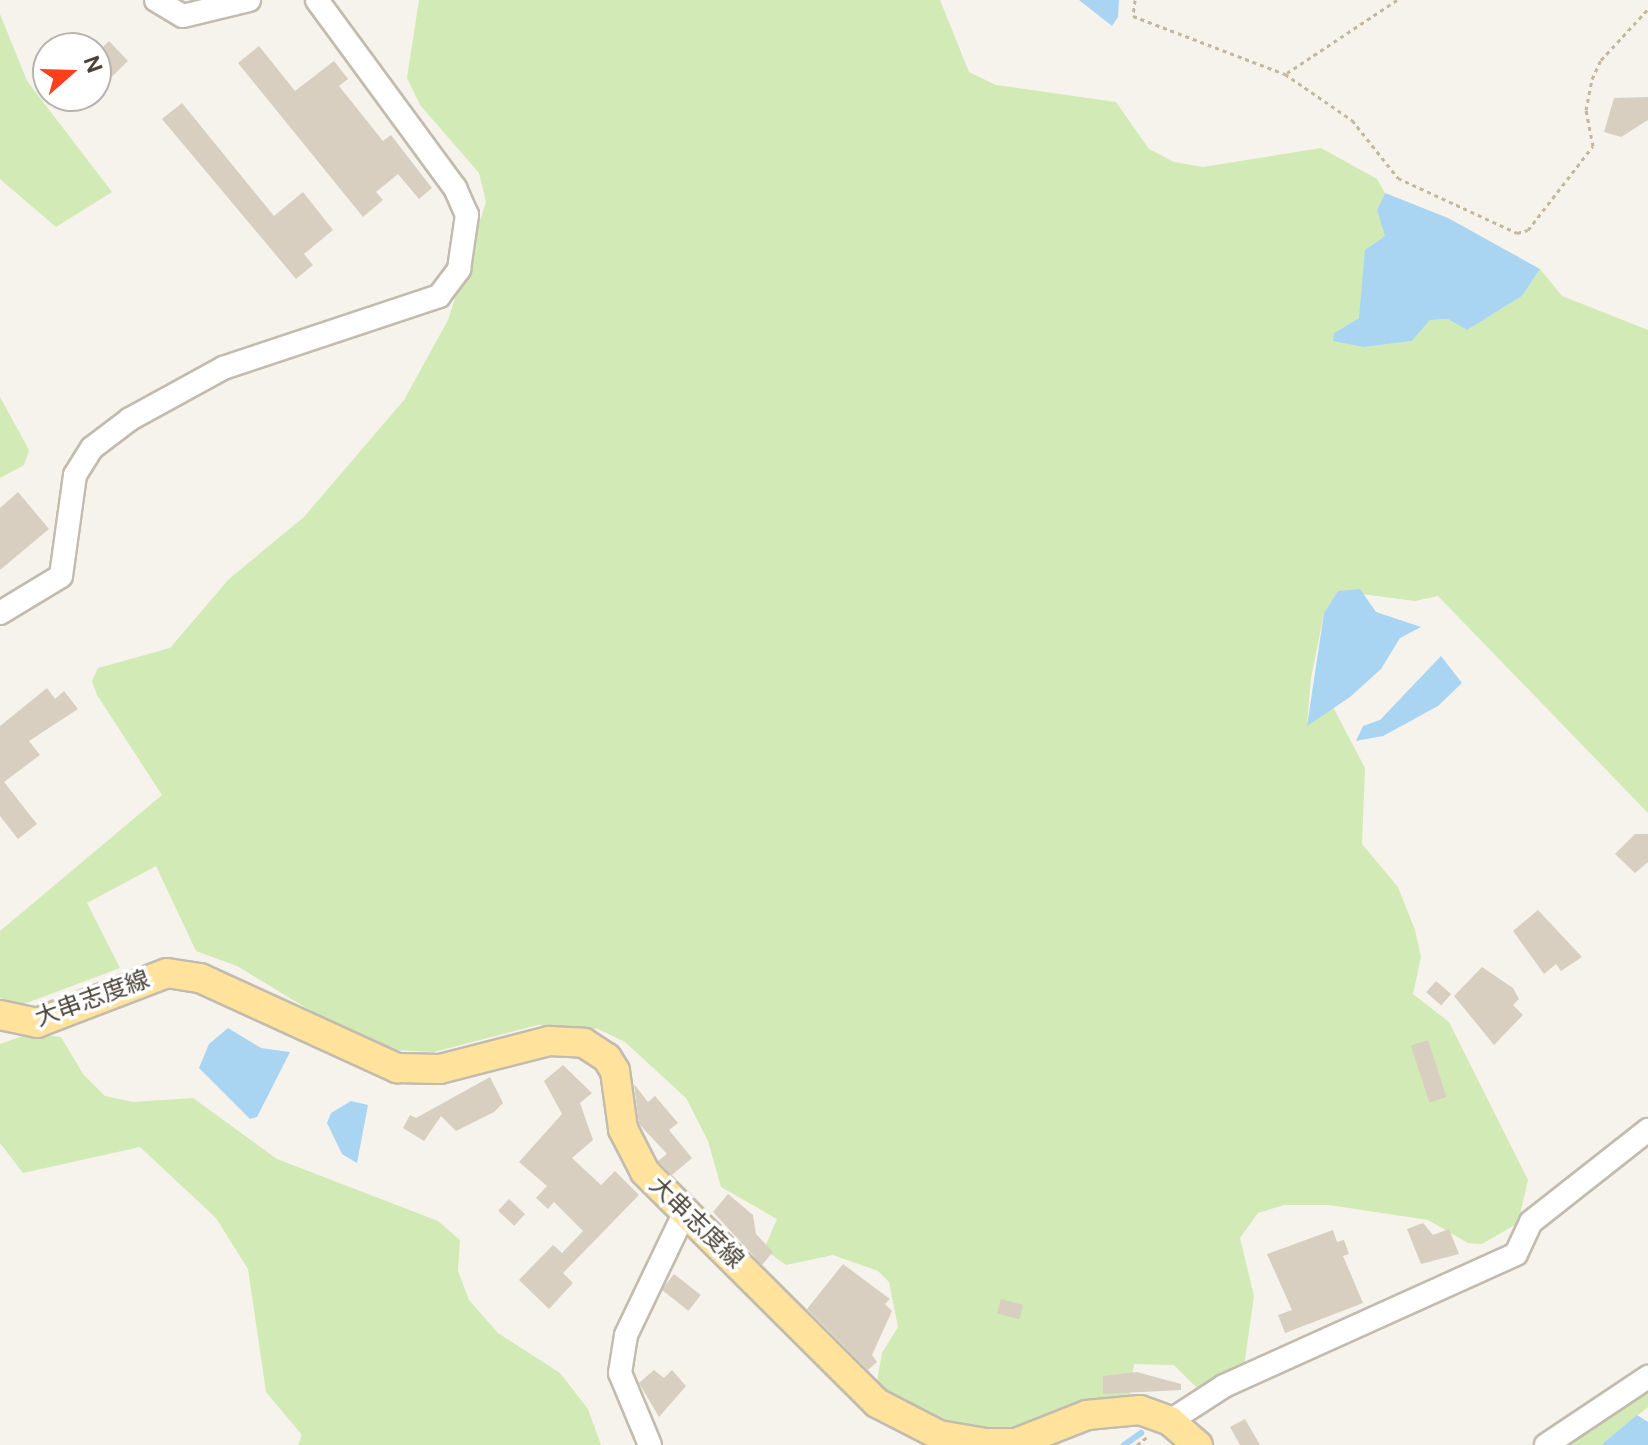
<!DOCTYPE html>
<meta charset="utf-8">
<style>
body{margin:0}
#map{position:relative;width:1648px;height:1445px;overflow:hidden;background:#f6f3ec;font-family:"DM Sans","Noto Sans JP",sans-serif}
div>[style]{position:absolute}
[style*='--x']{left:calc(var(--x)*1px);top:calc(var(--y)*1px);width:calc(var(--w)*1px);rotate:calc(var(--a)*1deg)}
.green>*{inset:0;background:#d2eab5}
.water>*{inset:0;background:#a9d4f2}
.stream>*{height:6px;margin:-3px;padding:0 3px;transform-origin:3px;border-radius:3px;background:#a9d4f2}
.building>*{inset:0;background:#d8cfc1;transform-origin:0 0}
.path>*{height:3px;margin-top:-1.5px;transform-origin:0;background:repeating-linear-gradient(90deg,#c4b79f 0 4px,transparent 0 8px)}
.roads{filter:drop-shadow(2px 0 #c2bbae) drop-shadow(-2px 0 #c2bbae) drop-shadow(0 2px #c2bbae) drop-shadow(0 -2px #c2bbae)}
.minor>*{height:22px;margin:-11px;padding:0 11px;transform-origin:11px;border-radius:11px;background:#fff}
.major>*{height:28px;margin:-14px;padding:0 14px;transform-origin:14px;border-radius:14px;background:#ffe39c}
span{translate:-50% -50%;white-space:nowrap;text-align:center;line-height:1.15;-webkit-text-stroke:7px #fff;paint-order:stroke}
.street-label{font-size:24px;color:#4b4439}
.north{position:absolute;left:32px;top:32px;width:80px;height:80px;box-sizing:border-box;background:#fff;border:2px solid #b7b4b0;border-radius:50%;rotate:70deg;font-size:22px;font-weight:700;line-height:32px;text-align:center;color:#4b4439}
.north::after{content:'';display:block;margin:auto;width:28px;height:36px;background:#fc3f1d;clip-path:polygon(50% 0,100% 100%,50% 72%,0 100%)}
</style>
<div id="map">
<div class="green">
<i style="clip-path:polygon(419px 0,940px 0,969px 72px,996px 85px,1116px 102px,1149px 149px,1174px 162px,1203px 167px,1321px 148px,1377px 179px,1385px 193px,1377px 210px,1386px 236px,1359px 318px,1334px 333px,1364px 347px,1412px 341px,1430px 320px,1448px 319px,1467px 330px,1522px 296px,1540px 269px,1562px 296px,1648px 330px,1648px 813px,1438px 596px,1415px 601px,1338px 591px,1324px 613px,1311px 678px,1307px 724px,1333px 707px,1365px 768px,1362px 844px,1398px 887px,1415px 930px,1421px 957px,1413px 994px,1449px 1022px,1528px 1180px,1518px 1223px,1482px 1244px,1468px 1243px,1428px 1220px,1329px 1205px,1284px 1205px,1258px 1213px,1240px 1238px,1254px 1296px,1244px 1367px,1199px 1390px,1174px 1365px,1134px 1364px,1130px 1395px,974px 1441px,876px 1387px,882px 1353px,898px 1327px,889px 1282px,878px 1271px,833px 1255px,786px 1265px,764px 1249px,777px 1219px,721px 1187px,708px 1141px,686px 1098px,625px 1042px,598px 1029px,538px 1025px,434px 1052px,374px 1049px,237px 966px,196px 951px,156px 866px,87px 903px,120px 968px,21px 1005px,0 998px,0 931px,162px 795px,97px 695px,92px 681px,98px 668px,170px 648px,229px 579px,304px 517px,404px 400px,448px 320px,486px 202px,479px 173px,420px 105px,407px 78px)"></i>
<i style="clip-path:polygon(0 14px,27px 81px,112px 192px,56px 227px,0 179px)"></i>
<i style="clip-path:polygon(0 397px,29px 450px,24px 465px,0 478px)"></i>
<i style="clip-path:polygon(31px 1033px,61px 1037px,83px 1074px,105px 1096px,133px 1102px,193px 1098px,277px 1159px,438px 1221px,460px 1240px,458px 1271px,469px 1300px,498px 1333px,560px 1373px,588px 1409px,601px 1445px,298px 1445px,302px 1435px,266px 1392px,248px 1269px,216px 1218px,140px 1147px,23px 1173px,0 1143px,0 1044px)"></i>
<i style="clip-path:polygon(1648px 1389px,1648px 1407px,1601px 1445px,1561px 1445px)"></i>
</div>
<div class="water">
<i style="clip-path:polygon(1079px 0,1119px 0,1118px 17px,1112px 26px)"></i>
<i style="clip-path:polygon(1385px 193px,1448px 218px,1540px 269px,1522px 296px,1467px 330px,1448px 319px,1430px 320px,1412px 341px,1364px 347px,1333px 341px,1334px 333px,1359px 318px,1365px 250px,1385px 236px,1377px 210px)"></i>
<i style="clip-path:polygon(1360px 589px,1376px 612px,1421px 627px,1400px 638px,1381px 669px,1350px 697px,1307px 726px,1324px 613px,1338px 591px)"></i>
<i style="clip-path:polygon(1441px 656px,1462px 683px,1438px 706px,1383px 736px,1356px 741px,1363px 726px,1380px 720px)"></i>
<i style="clip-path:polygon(228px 1028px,261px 1048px,290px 1052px,257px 1117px,250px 1119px,199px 1068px,209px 1044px)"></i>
<i style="clip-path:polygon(351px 1101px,368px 1105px,357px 1163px,342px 1154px,327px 1123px,331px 1113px)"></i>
<i style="clip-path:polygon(1637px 1415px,1648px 1422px,1648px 1445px,1601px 1445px)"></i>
</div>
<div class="stream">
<i style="--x:1124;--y:1445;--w:21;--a:-35"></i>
</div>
<div class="building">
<i style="clip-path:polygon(109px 41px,128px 61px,96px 92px,96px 54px)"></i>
<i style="clip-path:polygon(259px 46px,295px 91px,334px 61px,348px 79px,339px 86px,383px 141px,391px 135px,432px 188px,419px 199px,398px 174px,376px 192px,383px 200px,363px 217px,238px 63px)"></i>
<i style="clip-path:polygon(1648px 97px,1648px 120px,1621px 137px,1604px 132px,1614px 98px)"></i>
<i style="clip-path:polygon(182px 103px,274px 216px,303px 192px,333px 230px,304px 254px,313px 265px,296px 279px,162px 119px)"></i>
<i style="clip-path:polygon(18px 492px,49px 529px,0 570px,0 508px)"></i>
<i style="clip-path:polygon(47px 688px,55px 699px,64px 691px,78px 709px,29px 741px,40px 755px,4px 782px,37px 824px,18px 839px,0 816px,0 726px)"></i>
<i style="clip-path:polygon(1635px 834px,1648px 834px,1648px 862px,1635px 873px,1615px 854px)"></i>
<i style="clip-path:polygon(1538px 910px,1582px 957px,1561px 971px,1556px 964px,1544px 974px,1513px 931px)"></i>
<i style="clip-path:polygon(1482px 967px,1513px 988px,1519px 999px,1513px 1005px,1523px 1015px,1494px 1045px,1454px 996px)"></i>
<i style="left:1436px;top:981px;width:20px;height:15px;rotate:41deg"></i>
<i style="left:1428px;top:1040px;width:60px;height:18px;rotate:72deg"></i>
<i style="clip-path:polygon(563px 1065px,592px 1093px,580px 1103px,593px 1140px,572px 1158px,601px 1185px,615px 1171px,639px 1195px,563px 1273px,573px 1283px,549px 1309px,519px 1280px,553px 1245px,562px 1253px,583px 1231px,554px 1202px,548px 1209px,536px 1198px,547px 1186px,519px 1162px,562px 1114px,544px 1081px)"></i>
<i style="clip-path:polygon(490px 1077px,503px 1103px,494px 1112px,456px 1131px,441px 1116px,424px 1141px,403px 1128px,410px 1115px,416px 1118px)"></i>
<i style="clip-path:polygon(634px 1084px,648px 1102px,655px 1096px,678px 1123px,669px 1130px,692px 1158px,672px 1175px,658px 1161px,667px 1154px,639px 1124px)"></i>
<i style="clip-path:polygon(728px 1194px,753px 1215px,756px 1234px,773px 1252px,762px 1265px,713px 1212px)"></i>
<i style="left:509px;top:1199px;width:22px;height:16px;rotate:43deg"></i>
<i style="clip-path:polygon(1423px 1223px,1433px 1235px,1449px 1229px,1459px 1254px,1421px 1264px,1407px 1229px)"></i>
<i style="clip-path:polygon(1333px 1230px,1337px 1242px,1344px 1240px,1349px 1254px,1343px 1256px,1363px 1303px,1285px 1333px,1278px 1315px,1292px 1310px,1267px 1254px)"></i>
<i style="clip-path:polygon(843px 1264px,890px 1299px,885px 1304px,892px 1311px,872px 1355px,877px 1362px,868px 1370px,807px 1309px)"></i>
<i style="left:674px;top:1274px;width:34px;height:20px;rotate:38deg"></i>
<i style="left:1001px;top:1299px;width:23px;height:15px;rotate:15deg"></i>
<i style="clip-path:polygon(654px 1370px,664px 1378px,672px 1370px,686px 1386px,659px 1417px,639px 1383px)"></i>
<i style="clip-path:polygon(1137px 1372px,1181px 1384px,1181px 1390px,1103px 1394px,1103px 1376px)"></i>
<i style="clip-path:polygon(1245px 1419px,1260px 1445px,1240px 1445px,1230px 1427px)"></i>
</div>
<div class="path">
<i style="--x:1135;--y:0;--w:16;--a:97"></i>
<i style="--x:1133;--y:16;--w:163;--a:20.9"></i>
<i style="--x:1285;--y:74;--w:81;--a:34.5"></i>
<i style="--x:1352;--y:120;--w:74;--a:51.6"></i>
<i style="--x:1398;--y:178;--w:131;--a:24.8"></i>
<i style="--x:1517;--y:233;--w:11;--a:-15"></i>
<i style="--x:1528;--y:230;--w:106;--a:-52.3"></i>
<i style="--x:1593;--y:146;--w:37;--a:-101"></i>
<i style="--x:1586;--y:110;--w:32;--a:-79"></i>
<i style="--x:1592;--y:79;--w:21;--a:-65"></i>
<i style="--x:1601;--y:60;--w:69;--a:-47.3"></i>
<i style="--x:1287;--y:73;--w:132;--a:-33.6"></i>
<i style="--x:1137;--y:1445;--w:13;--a:-39"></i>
</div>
<div class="roads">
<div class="minor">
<i style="--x:156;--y:0;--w:31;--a:31"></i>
<i style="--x:183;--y:16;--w:68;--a:-13.6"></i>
<i style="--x:0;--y:613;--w:71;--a:-31.2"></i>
<i style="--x:61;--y:576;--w:102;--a:-82.1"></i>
<i style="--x:75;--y:475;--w:32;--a:-58"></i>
<i style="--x:92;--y:448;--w:48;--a:-37.3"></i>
<i style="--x:130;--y:419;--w:106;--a:-28.7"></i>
<i style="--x:223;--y:368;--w:228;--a:-18.4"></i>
<i style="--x:439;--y:296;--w:34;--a:-53"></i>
<i style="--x:459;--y:269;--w:55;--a:-81.6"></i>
<i style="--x:467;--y:215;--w:30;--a:-114"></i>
<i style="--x:455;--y:188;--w:233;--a:-126.3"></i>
<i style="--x:1170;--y:1421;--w:64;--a:-32.9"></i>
<i style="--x:1224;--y:1386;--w:320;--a:-24.3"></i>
<i style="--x:1516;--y:1254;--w:35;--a:-65"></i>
<i style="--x:1531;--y:1222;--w:149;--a:-38.2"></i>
<i style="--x:650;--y:1445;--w:78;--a:-112.6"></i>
<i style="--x:620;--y:1373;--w:38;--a:-81"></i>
<i style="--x:626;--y:1335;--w:136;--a:-64.4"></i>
<i style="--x:1546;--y:1445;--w:123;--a:-33.7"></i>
</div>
<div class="major">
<i style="--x:0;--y:1015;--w:38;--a:12"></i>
<i style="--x:37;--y:1023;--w:139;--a:-21"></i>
<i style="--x:167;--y:973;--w:33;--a:9"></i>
<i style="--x:200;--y:978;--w:217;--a:24.6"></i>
<i style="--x:397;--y:1068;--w:43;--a:1.3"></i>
<i style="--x:440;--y:1069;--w:113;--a:-14.4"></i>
<i style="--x:549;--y:1041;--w:35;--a:3"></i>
<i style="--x:584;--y:1043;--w:27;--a:33"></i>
<i style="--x:607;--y:1058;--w:15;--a:58"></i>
<i style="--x:615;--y:1071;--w:59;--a:82.1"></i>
<i style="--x:623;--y:1129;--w:48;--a:62.9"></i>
<i style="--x:645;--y:1172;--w:327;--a:44.9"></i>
<i style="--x:877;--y:1403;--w:70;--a:27.3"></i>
<i style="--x:939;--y:1435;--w:47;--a:9.9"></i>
<i style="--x:985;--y:1443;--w:31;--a:0"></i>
<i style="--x:1016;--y:1443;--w:76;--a:-21.5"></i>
<i style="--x:1087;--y:1415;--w:53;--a:-5.4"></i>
<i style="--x:1140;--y:1410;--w:32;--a:20"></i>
<i style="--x:1170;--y:1421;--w:37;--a:41"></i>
</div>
</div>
<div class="street-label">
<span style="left:92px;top:998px;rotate:-20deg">大串志度線</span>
<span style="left:697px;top:1222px;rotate:44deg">大串志度線</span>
</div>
<div class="north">N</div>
</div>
